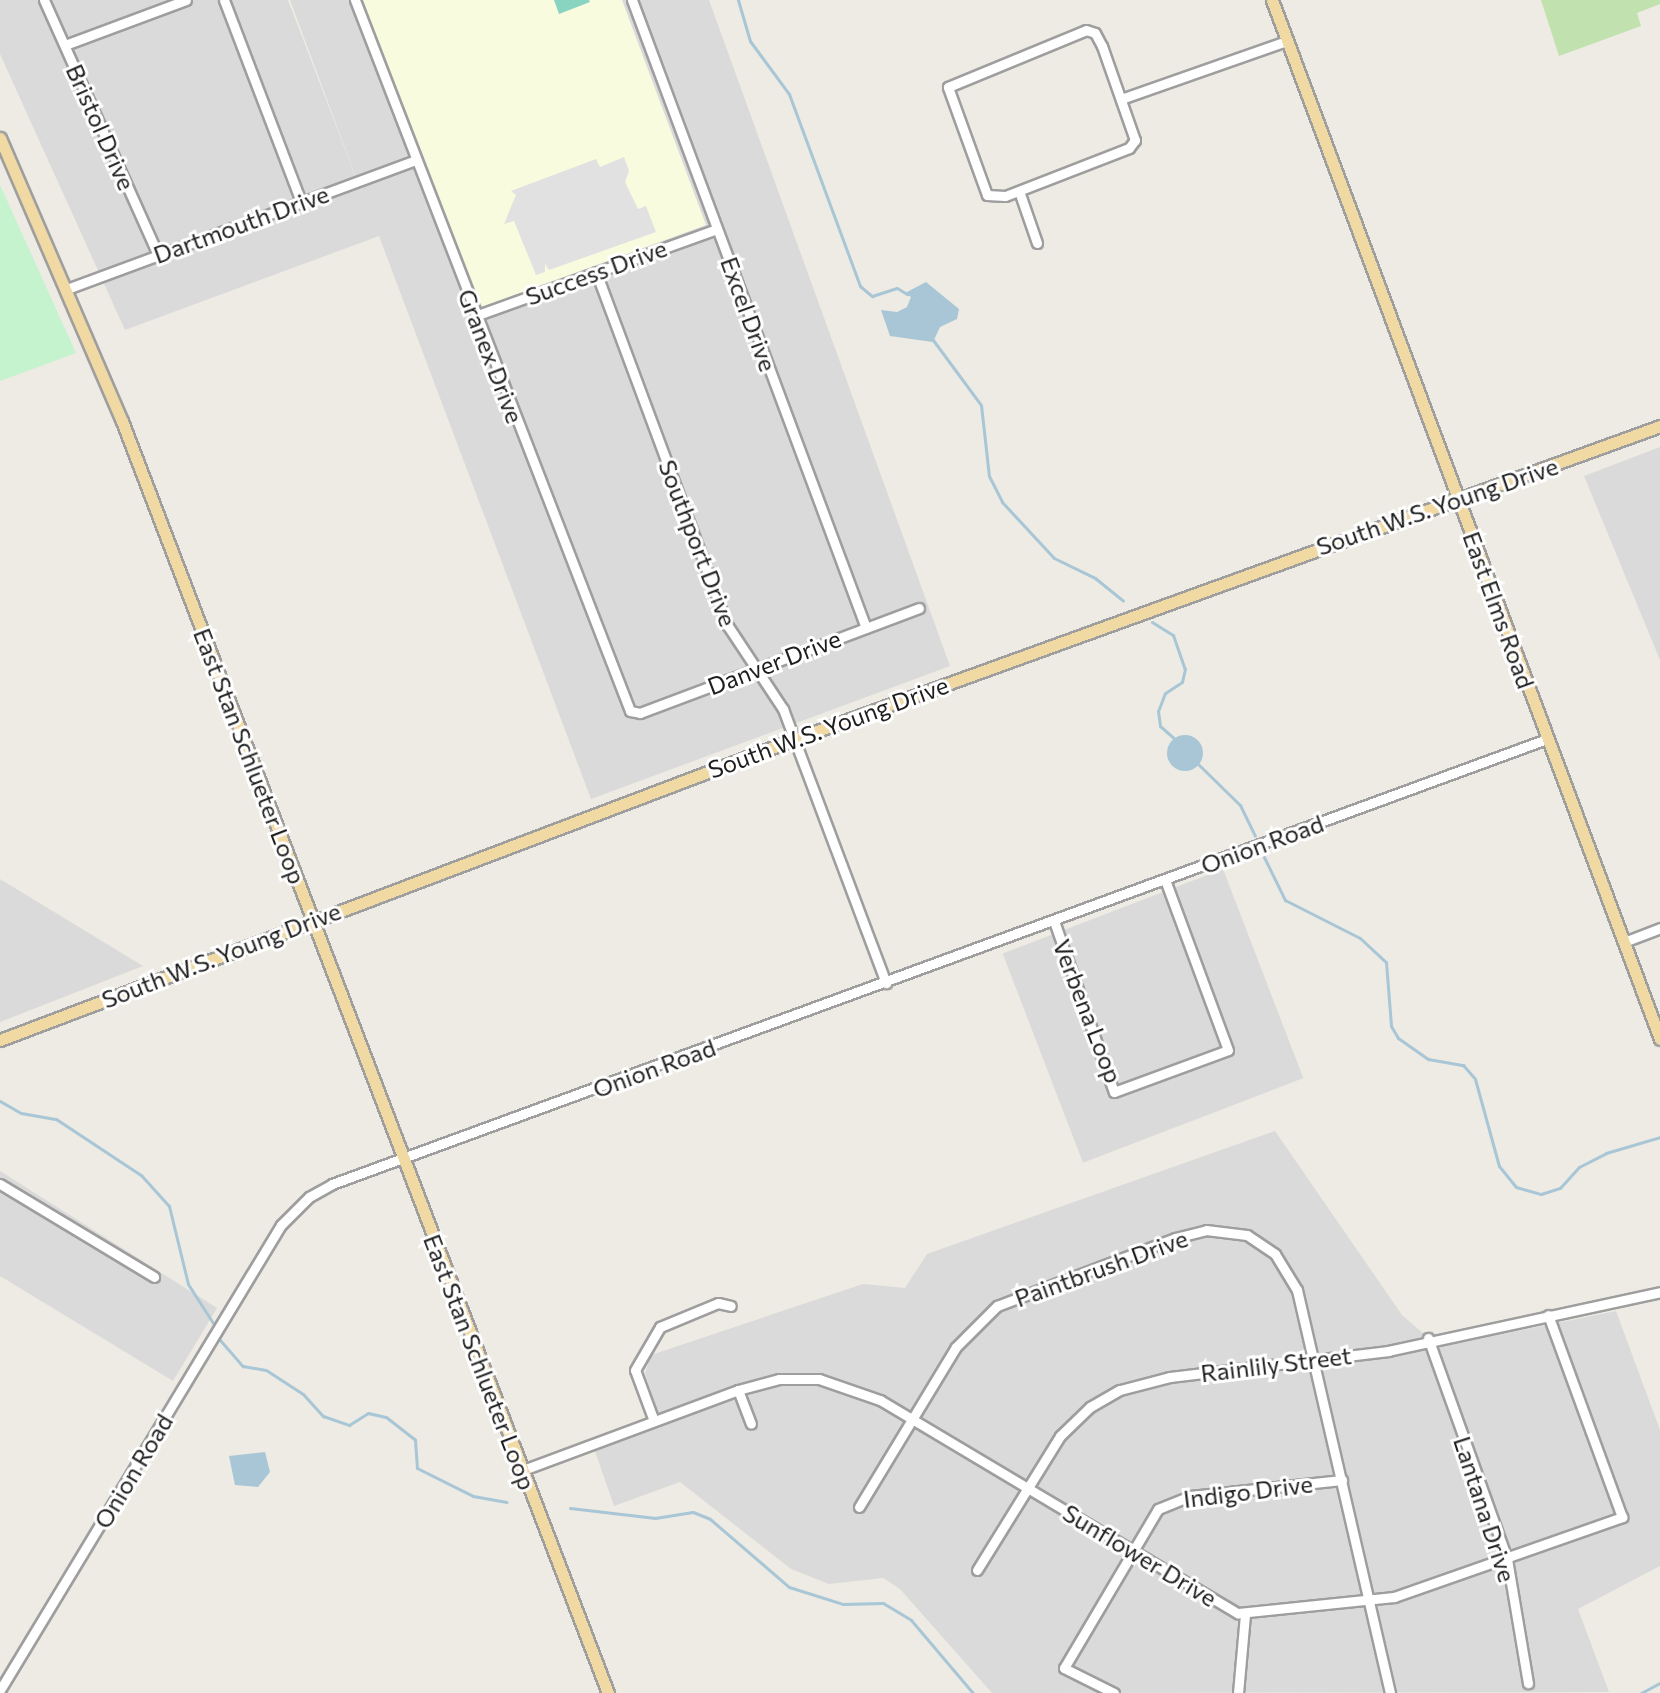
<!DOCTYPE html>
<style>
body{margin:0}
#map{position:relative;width:1660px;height:1693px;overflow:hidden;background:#edebe3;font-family:Commissioner,sans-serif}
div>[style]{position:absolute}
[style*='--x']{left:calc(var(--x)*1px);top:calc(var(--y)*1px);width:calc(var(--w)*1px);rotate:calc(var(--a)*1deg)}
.residential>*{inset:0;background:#dbdada;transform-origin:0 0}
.education>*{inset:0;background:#f8fbde}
.grass>*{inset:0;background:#c1e2ae}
.park>*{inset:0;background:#c4f3ce}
.pitch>*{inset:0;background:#89d4c0}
.parking>*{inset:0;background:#e1e1e1}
.water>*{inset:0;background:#a8c6d6}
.round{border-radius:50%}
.stream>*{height:3px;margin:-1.5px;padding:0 1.5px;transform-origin:1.5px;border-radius:1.5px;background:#a8c6d6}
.roads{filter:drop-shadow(2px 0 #9e9e9e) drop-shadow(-2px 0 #9e9e9e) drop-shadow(0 2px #9e9e9e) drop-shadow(0 -2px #9e9e9e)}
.minor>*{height:9px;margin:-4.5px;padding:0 4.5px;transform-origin:4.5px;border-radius:4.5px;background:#fff}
.major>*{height:11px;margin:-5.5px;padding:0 5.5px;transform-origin:5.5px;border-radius:5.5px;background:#f1d9a4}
span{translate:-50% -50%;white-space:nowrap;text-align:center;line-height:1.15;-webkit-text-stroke:6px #fff;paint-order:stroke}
.street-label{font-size:24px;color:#1d1d1d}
</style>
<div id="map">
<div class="residential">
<i style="clip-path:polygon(0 0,288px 0,364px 199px,290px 0,709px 0,950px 666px,591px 799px,379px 236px,125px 330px,0 54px)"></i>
<i style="clip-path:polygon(1660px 447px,1660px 660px,1584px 476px)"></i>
<i style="left:1223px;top:869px;width:224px;height:236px;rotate:69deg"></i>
<i style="clip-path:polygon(0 879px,143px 966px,0 1022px)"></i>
<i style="clip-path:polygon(1275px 1131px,1402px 1315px,1439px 1347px,1616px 1311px,1660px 1430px,1660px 1566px,1578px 1609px,1609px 1692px,992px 1693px,900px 1589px,883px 1578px,829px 1584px,791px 1569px,680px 1482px,614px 1506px,595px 1451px,661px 1424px,645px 1373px,651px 1355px,863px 1284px,905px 1288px,927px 1254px)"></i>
<i style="clip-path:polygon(0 1171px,217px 1308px,173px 1381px,0 1276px)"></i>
</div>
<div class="education">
<i style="clip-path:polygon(363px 0,622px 0,706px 225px,482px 307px)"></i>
</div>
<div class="grass">
<i style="clip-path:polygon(1541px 0,1660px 0,1660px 4px,1637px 13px,1641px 26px,1559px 56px)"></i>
</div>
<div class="park">
<i style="clip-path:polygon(0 185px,76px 353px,0 381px)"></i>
</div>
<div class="pitch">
<i style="clip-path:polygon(554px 0,589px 0,590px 2px,559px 14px)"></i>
</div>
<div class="parking">
<i style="clip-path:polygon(624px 157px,629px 171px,625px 182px,638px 209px,646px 206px,656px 232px,549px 270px,545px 264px,545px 272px,536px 275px,514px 221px,504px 224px,516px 195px,511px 191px,596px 159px,600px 167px)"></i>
</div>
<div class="water">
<i style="clip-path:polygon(926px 282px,959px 309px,957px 319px,940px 327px,933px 342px,890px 336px,881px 310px,897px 312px,907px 307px,911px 297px,905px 293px)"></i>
<i class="round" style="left:1167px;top:735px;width:36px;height:36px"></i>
<i style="clip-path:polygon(265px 1452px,270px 1472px,258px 1487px,235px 1485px,229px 1456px)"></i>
</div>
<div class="stream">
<i style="--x:738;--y:0;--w:43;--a:73.7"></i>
<i style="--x:750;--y:41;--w:66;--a:53.7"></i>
<i style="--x:789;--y:94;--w:205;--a:69.7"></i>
<i style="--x:860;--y:286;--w:16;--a:40"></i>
<i style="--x:872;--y:296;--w:26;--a:-18"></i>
<i style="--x:897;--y:288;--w:12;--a:31"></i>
<i style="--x:933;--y:340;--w:81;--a:53.6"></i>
<i style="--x:981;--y:405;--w:71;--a:83.6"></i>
<i style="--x:989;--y:476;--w:29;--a:63"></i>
<i style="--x:1002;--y:502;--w:76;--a:47.1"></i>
<i style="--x:1054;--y:558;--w:46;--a:26"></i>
<i style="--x:1095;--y:578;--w:36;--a:39"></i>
<i style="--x:1152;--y:622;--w:25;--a:32"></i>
<i style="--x:1173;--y:635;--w:36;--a:71"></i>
<i style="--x:1185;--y:669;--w:13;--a:103"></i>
<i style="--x:1182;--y:682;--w:20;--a:147"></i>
<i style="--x:1165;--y:693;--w:19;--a:111"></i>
<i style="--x:1158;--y:711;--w:15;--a:82"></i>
<i style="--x:1160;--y:726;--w:18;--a:41"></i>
<i style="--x:1198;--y:764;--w:59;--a:44.3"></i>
<i style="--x:1240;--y:805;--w:34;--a:64"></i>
<i style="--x:1261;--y:851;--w:55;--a:63.9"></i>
<i style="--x:1285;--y:900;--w:84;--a:26.9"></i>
<i style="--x:1360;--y:938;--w:35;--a:43"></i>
<i style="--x:1386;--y:962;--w:64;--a:85.5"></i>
<i style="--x:1391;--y:1026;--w:14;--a:60"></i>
<i style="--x:1398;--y:1038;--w:37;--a:35"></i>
<i style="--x:1428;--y:1059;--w:36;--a:10"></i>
<i style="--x:1463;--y:1065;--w:18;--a:49"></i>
<i style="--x:1475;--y:1079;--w:90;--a:74.6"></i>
<i style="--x:1499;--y:1166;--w:27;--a:51"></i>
<i style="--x:1516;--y:1187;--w:26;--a:16"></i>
<i style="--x:1541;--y:1194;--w:20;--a:-18"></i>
<i style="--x:1560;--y:1188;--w:28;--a:-48"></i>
<i style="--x:1579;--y:1167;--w:30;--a:-27"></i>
<i style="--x:1606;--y:1153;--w:56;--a:-16.5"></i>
<i style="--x:0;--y:1101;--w:24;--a:30"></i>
<i style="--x:21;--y:1113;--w:36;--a:10"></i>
<i style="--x:56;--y:1119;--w:102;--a:33.4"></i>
<i style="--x:141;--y:1175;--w:42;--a:47.9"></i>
<i style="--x:169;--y:1206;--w:80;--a:76.3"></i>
<i style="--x:188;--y:1284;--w:46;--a:57.3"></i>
<i style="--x:220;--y:1340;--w:35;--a:49"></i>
<i style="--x:243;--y:1366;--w:23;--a:10"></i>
<i style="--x:266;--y:1370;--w:44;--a:33"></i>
<i style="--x:303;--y:1394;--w:30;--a:48"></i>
<i style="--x:323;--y:1416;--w:28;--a:19"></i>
<i style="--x:349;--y:1425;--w:22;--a:-32"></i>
<i style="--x:368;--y:1413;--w:18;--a:13"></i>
<i style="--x:386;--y:1417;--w:37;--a:38"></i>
<i style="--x:415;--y:1440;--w:28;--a:86"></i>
<i style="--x:417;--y:1468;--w:63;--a:26.6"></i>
<i style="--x:473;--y:1496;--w:34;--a:10"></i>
<i style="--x:570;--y:1508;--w:86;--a:6.7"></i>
<i style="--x:655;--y:1518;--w:38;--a:-9"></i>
<i style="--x:693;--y:1512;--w:18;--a:22"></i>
<i style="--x:710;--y:1519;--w:104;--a:40.7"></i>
<i style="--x:789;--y:1587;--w:57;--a:17.5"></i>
<i style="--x:843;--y:1604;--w:40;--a:-1.4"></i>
<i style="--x:883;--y:1603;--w:33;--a:31"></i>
<i style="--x:911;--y:1620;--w:96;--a:49.7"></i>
<i style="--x:1641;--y:1693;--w:21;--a:-28"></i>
</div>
<div class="roads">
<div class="minor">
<i style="--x:44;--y:0;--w:279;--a:65.9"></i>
<i style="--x:224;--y:0;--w:216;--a:69.1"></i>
<i style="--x:355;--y:0;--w:762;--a:68.85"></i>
<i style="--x:630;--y:711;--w:10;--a:11"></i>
<i style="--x:640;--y:713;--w:298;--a:-20.6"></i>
<i style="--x:632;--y:0;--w:670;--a:69.56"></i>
<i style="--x:1086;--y:30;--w:9;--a:18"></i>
<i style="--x:1095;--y:33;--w:15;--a:62"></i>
<i style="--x:1102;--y:46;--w:100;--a:70.7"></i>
<i style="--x:1135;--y:140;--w:10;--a:127"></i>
<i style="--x:1129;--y:148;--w:133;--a:158.8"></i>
<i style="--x:1005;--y:196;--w:18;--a:-177"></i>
<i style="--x:987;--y:195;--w:115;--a:-109.9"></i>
<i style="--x:948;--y:87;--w:149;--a:-22.4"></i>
<i style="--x:65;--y:45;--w:129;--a:-20.4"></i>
<i style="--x:1121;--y:99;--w:176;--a:-19.3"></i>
<i style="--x:1019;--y:191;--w:55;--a:70.9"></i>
<i style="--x:596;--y:272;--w:378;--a:69.6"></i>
<i style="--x:728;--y:626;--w:100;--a:56.5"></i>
<i style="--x:783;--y:709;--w:293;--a:69.4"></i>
<i style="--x:67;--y:289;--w:372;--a:-20.3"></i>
<i style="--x:475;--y:316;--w:257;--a:-19.8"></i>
<i style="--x:1054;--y:921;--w:181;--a:70.7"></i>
<i style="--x:1114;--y:1092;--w:121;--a:-20.2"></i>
<i style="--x:1228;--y:1050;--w:181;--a:-110.3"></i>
<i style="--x:1624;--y:942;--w:39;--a:-21"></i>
<i style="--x:0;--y:1184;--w:180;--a:31.1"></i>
<i style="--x:1428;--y:1338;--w:235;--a:70.3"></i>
<i style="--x:1507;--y:1559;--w:126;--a:80.4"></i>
<i style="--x:738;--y:1390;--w:36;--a:69"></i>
<i style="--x:654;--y:1421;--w:54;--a:-110.4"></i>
<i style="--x:635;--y:1370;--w:50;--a:-59.8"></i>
<i style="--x:660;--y:1327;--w:63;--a:-22.5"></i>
<i style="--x:718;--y:1303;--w:13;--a:13"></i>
<i style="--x:523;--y:1470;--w:229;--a:-20.4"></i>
<i style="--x:738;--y:1390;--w:42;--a:-15"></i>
<i style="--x:779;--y:1379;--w:40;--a:0"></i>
<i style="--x:819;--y:1379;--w:65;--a:19"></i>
<i style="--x:880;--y:1400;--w:417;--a:30.8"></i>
<i style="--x:1238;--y:1613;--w:157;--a:-5.9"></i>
<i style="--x:1394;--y:1597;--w:242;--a:-19.3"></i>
<i style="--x:1622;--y:1517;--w:215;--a:-110.1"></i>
<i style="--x:859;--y:1507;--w:187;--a:-58.8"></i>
<i style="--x:956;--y:1347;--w:58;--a:-45"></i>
<i style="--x:997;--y:1306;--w:191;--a:-20.9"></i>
<i style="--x:1175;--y:1238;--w:32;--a:-14"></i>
<i style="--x:1206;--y:1230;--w:41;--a:7"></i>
<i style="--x:1247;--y:1235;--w:34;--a:34"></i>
<i style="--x:1275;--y:1254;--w:42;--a:58.6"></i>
<i style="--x:1297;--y:1290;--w:414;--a:77"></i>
<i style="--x:977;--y:1570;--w:158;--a:-58.2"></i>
<i style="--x:1060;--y:1436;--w:42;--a:-44"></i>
<i style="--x:1090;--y:1407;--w:34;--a:-30"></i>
<i style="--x:1120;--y:1390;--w:52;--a:-14.6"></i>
<i style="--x:1170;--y:1377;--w:220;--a:-6.8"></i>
<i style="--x:1388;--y:1351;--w:278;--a:-12.2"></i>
<i style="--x:0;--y:1690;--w:543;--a:-58.86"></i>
<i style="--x:281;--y:1225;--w:40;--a:-45"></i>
<i style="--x:309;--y:1197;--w:26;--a:-29"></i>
<i style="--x:332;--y:1184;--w:1294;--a:-20.12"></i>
<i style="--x:1114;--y:1693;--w:56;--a:-153.4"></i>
<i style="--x:1064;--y:1668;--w:185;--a:-59.4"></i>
<i style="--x:1158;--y:1509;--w:35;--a:-22"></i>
<i style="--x:1190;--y:1496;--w:153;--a:-6"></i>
<i style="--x:1238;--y:1693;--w:79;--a:-84.9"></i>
</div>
<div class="major">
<i style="--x:1272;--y:0;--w:1109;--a:69.52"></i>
<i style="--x:0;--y:138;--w:308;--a:66.7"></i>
<i style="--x:122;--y:421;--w:1362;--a:69.09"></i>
<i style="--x:0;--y:1040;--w:850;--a:-20.74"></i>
<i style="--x:795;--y:739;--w:920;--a:-19.89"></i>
</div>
</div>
<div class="street-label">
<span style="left:101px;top:127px;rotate:66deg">Bristol Drive</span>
<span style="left:241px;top:224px;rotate:-20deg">Dartmouth Drive</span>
<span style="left:596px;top:272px;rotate:-20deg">Success Drive</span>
<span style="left:749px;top:314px;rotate:70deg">Excel Drive</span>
<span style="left:491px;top:356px;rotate:69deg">Granex Drive</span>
<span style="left:1437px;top:506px;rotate:-19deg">South W.S. Young Drive</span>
<span style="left:698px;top:543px;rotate:69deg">Southport Drive</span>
<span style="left:1499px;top:610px;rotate:70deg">East Elms Road</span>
<span style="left:774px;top:662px;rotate:-21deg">Danver Drive</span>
<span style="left:828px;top:727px;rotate:-20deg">South W.S. Young Drive</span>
<span style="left:250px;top:756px;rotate:69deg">East Stan Schlueter Loop</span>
<span style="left:1262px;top:844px;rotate:-20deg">Onion Road</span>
<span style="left:221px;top:955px;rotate:-21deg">South W.S. Young Drive</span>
<span style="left:1088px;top:1011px;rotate:69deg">Verbena Loop</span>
<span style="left:654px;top:1068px;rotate:-20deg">Onion Road</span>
<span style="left:1101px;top:1268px;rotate:-20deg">Paintbrush Drive</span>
<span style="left:480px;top:1362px;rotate:69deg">East Stan Schlueter Loop</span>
<span style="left:1276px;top:1364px;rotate:-7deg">Rainlily Street</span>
<span style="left:133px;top:1471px;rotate:-59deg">Onion Road</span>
<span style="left:1248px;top:1491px;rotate:-7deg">Indigo Drive</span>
<span style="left:1485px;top:1509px;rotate:72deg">Lantana Drive</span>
<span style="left:1140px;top:1555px;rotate:31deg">Sunflower Drive</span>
</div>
</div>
